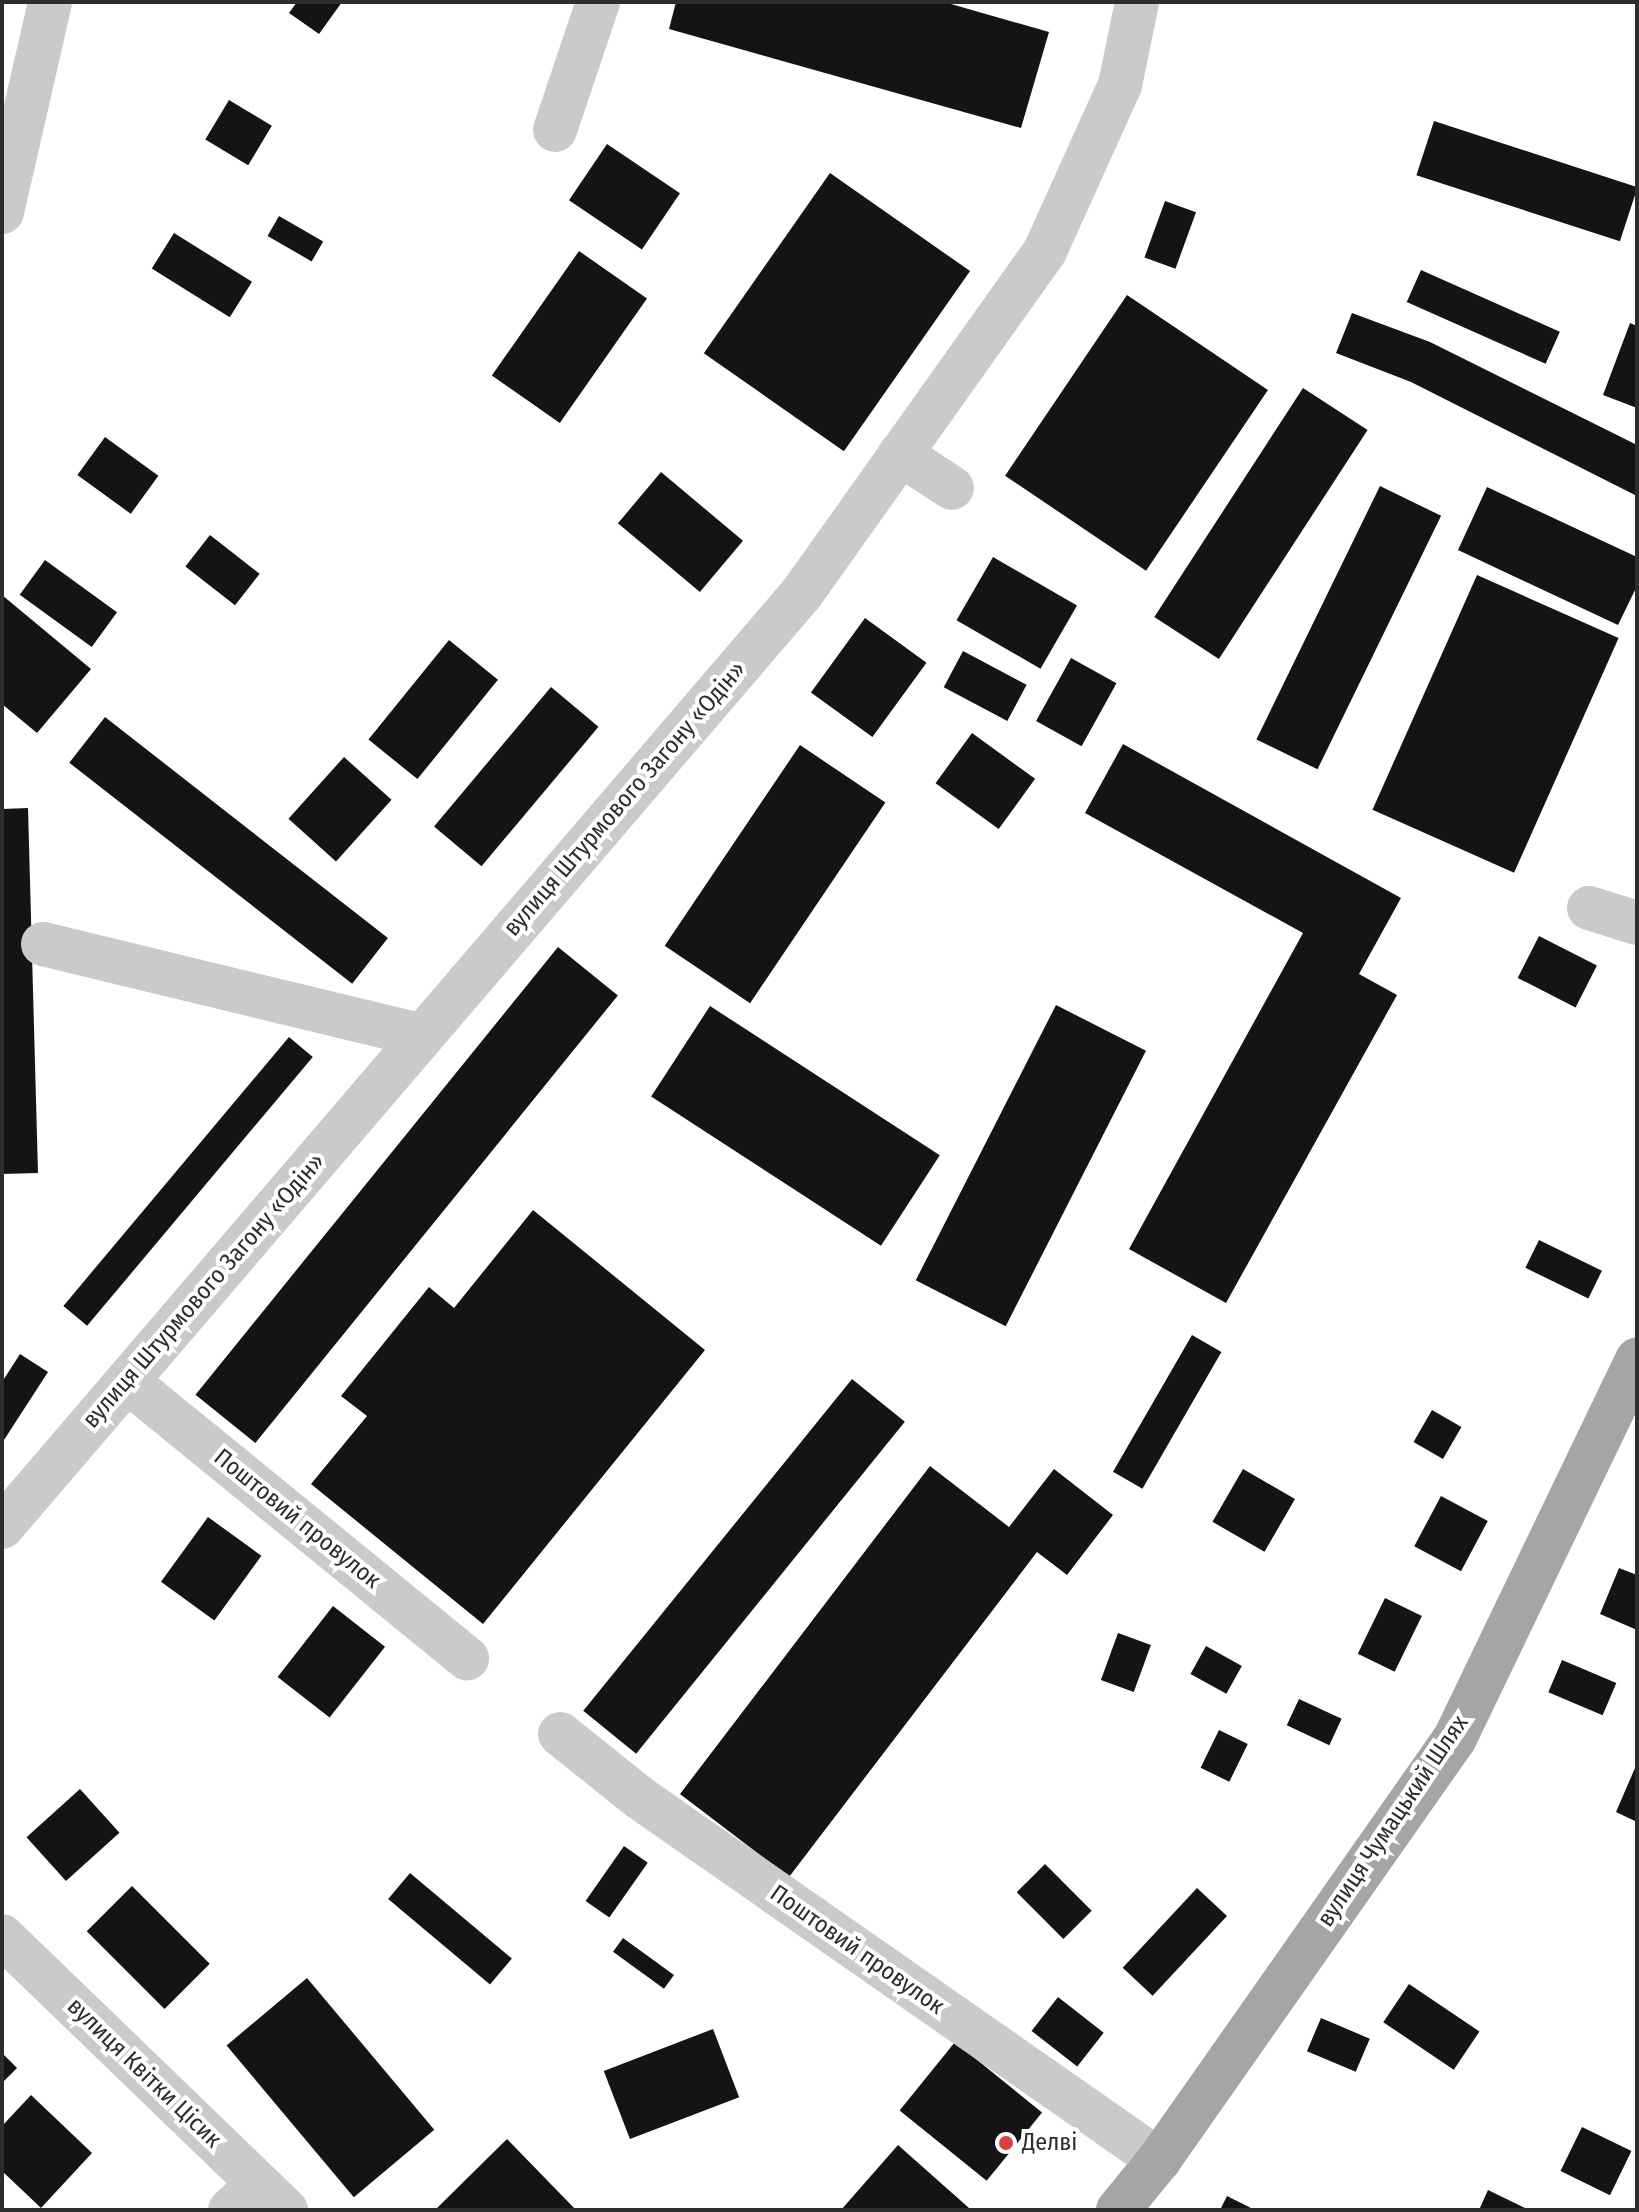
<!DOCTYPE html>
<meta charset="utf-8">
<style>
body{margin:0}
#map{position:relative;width:1639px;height:2212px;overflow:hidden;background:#fff;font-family:"Fira Sans Condensed",sans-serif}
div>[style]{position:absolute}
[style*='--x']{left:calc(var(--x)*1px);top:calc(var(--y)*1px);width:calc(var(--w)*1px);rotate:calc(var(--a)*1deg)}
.building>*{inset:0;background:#141414;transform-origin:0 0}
.minor>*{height:44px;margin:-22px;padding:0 22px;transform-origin:22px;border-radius:22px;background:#cacaca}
.major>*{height:44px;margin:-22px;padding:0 22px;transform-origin:22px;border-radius:22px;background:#a5a5a5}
.dots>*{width:22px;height:22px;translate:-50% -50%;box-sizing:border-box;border:4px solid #fff;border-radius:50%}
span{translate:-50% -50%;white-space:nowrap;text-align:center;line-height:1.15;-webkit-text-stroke:8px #fff;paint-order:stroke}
.street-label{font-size:24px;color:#2d2d2d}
.poi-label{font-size:24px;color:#2d2d2d}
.left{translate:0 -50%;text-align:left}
.frame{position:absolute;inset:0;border:4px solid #2d2d2d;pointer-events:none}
</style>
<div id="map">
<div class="building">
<i style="clip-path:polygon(297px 2px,342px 2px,319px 34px,289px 13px)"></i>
<i style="clip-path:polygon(676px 2px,944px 2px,1049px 32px,1021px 128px,669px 29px)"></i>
<i style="left:229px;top:100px;width:50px;height:46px;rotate:31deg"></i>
<i style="left:1434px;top:121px;width:214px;height:57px;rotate:18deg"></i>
<i style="left:607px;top:144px;width:88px;height:68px;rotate:34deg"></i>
<i style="left:830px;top:173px;width:171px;height:220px;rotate:35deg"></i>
<i style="left:1165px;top:201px;width:33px;height:60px;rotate:20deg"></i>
<i style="left:279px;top:216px;width:51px;height:23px;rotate:30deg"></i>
<i style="left:174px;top:233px;width:92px;height:42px;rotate:32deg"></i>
<i style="left:579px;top:251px;width:83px;height:152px;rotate:35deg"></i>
<i style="left:1421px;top:270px;width:152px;height:35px;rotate:24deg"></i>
<i style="left:1127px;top:295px;width:170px;height:218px;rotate:34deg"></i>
<i style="clip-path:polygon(1352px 313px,1430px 342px,1637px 445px,1637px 496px,1411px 382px,1336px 353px)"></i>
<i style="clip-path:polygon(1630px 323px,1637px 326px,1637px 408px,1603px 395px)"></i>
<i style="left:1303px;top:388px;width:77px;height:273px;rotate:33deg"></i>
<i style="left:105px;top:437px;width:66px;height:47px;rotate:36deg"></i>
<i style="left:661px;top:472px;width:107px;height:67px;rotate:40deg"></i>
<i style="left:1380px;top:486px;width:68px;height:282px;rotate:26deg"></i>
<i style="clip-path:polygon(1487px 487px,1637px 557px,1637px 586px,1618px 625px,1458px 550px)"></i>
<i style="left:210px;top:535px;width:63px;height:40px;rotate:38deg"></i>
<i style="left:993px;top:557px;width:97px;height:73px;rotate:30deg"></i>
<i style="left:45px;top:560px;width:89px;height:43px;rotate:36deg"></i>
<i style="left:1477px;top:575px;width:155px;height:257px;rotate:24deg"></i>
<i style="clip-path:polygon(2px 595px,91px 669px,37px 733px,2px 704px)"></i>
<i style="left:865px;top:618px;width:76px;height:92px;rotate:36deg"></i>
<i style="left:449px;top:640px;width:63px;height:128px;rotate:39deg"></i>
<i style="left:963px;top:651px;width:72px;height:41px;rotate:28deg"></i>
<i style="left:1071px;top:658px;width:52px;height:72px;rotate:29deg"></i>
<i style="left:551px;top:687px;width:62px;height:182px;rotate:40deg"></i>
<i style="left:105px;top:717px;width:359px;height:58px;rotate:38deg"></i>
<i style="left:972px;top:733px;width:78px;height:62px;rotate:36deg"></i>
<i style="clip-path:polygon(1123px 744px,1401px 898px,1359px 974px,1397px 995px,1226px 1303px,1129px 1249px,1303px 933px,1085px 813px)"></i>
<i style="left:800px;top:745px;width:103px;height:242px;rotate:34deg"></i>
<i style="left:344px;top:757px;width:64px;height:83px;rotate:42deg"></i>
<i style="clip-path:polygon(28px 808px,38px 1173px,2px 1174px,2px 809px)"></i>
<i style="left:1539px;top:936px;width:65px;height:47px;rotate:27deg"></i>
<i style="left:558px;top:947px;width:77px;height:576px;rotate:39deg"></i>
<i style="left:1056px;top:1005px;width:101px;height:309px;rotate:27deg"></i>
<i style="left:710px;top:1006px;width:274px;height:108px;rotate:33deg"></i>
<i style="left:289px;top:1037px;width:31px;height:351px;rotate:40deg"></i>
<i style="clip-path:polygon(533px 1210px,705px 1350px,483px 1624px,311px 1484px,367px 1416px,341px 1396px,429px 1287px,454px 1308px)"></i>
<i style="left:1539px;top:1240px;width:70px;height:31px;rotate:26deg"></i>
<i style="left:1192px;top:1335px;width:34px;height:158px;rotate:30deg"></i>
<i style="clip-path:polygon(20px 1354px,48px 1372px,2px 1443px,2px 1382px)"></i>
<i style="left:852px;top:1379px;width:68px;height:427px;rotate:39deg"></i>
<i style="left:1432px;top:1410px;width:34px;height:37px;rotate:30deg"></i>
<i style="clip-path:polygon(930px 1466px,1009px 1527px,1054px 1469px,1113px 1515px,1067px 1575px,1037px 1552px,789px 1877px,680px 1794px)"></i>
<i style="left:1243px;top:1469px;width:60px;height:61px;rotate:30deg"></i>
<i style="left:1441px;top:1496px;width:53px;height:57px;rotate:28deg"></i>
<i style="left:208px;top:1517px;width:66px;height:80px;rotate:36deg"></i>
<i style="clip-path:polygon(1619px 1568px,1637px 1575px,1637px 1630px,1600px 1614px)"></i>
<i style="left:1385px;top:1598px;width:41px;height:62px;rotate:26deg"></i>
<i style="left:333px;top:1606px;width:66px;height:90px;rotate:38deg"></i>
<i style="left:1118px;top:1633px;width:35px;height:50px;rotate:20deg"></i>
<i style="left:1206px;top:1646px;width:41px;height:32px;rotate:29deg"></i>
<i style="left:1562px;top:1660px;width:59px;height:35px;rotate:23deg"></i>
<i style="left:1299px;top:1699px;width:47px;height:29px;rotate:25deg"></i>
<i style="left:1219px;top:1730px;width:32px;height:42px;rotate:26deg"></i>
<i style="clip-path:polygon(1635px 1768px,1637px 1769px,1637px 1822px,1616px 1812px)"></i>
<i style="left:80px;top:1789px;width:59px;height:72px;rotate:48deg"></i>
<i style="left:624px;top:1846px;width:29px;height:67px;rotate:35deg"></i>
<i style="left:1045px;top:1864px;width:66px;height:40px;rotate:45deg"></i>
<i style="left:410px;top:1873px;width:133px;height:34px;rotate:40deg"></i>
<i style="left:132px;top:1886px;width:110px;height:64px;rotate:45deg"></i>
<i style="left:1197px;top:1888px;width:41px;height:109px;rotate:43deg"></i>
<i style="left:623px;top:1938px;width:63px;height:17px;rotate:36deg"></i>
<i style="left:307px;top:1978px;width:198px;height:105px;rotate:50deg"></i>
<i style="left:1409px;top:1984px;width:85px;height:46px;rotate:34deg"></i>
<i style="left:1058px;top:1997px;width:58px;height:43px;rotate:38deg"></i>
<i style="left:1321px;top:2018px;width:53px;height:36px;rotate:23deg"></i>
<i style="left:713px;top:2029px;width:73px;height:117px;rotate:69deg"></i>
<i style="left:955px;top:2042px;width:112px;height:88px;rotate:39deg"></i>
<i style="clip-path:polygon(2px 2053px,17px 2068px,2px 2083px)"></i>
<i style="clip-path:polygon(31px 2095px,92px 2153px,41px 2208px,2px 2171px,2px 2126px)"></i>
<i style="left:1582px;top:2127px;width:55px;height:49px;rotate:26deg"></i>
<i style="clip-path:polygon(507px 2139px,576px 2210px,435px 2210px)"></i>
<i style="clip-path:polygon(898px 2145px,969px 2208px,967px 2210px,841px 2210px)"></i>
<i style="clip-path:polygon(1488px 2190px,1529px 2210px,1479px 2210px)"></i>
<i style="clip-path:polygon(1227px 2196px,1255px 2210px,1220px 2210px)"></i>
</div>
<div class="minor">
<i style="--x:555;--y:130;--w:135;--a:-71.4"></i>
<i style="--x:2;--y:212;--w:215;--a:-77.1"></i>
<i style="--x:900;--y:454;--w:62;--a:33.2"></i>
<i style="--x:1589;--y:908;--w:50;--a:17.4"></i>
<i style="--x:43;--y:944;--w:390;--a:13.6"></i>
<i style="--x:127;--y:1381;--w:439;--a:39.2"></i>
<i style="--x:2;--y:1527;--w:1230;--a:-49.42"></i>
<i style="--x:802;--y:593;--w:420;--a:-54.6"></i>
<i style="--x:1045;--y:251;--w:182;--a:-65.7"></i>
<i style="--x:1120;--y:85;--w:85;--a:-78.4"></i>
<i style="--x:560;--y:1734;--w:102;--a:38.7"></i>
<i style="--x:640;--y:1798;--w:633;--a:34.9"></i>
<i style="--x:2;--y:1936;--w:395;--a:44"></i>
<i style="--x:230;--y:2210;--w:38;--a:-43"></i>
</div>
<div class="major">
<i style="--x:1118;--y:2210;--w:65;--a:-50.6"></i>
<i style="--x:1159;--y:2160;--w:515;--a:-54.95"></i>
<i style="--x:1455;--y:1738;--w:420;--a:-64.3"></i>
</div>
<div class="dots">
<i style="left:1006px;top:2143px;background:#d6423e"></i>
</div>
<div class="street-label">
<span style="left:625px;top:799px;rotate:-49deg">вулиця Штурмового Загону «Одін»</span>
<span style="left:204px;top:1291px;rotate:-49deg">вулиця Штурмового Загону «Одін»</span>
<span style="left:297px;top:1519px;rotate:39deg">Поштовий провулок</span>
<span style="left:1393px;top:1821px;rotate:-56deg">вулиця Чумацький Шлях</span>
<span style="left:857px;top:1950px;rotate:35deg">Поштовий провулок</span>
<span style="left:144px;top:2073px;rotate:44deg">вулиця Квітки Цісик</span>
</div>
<div class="poi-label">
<span class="left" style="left:1022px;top:2143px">Делві</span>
</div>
<div class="frame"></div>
</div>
